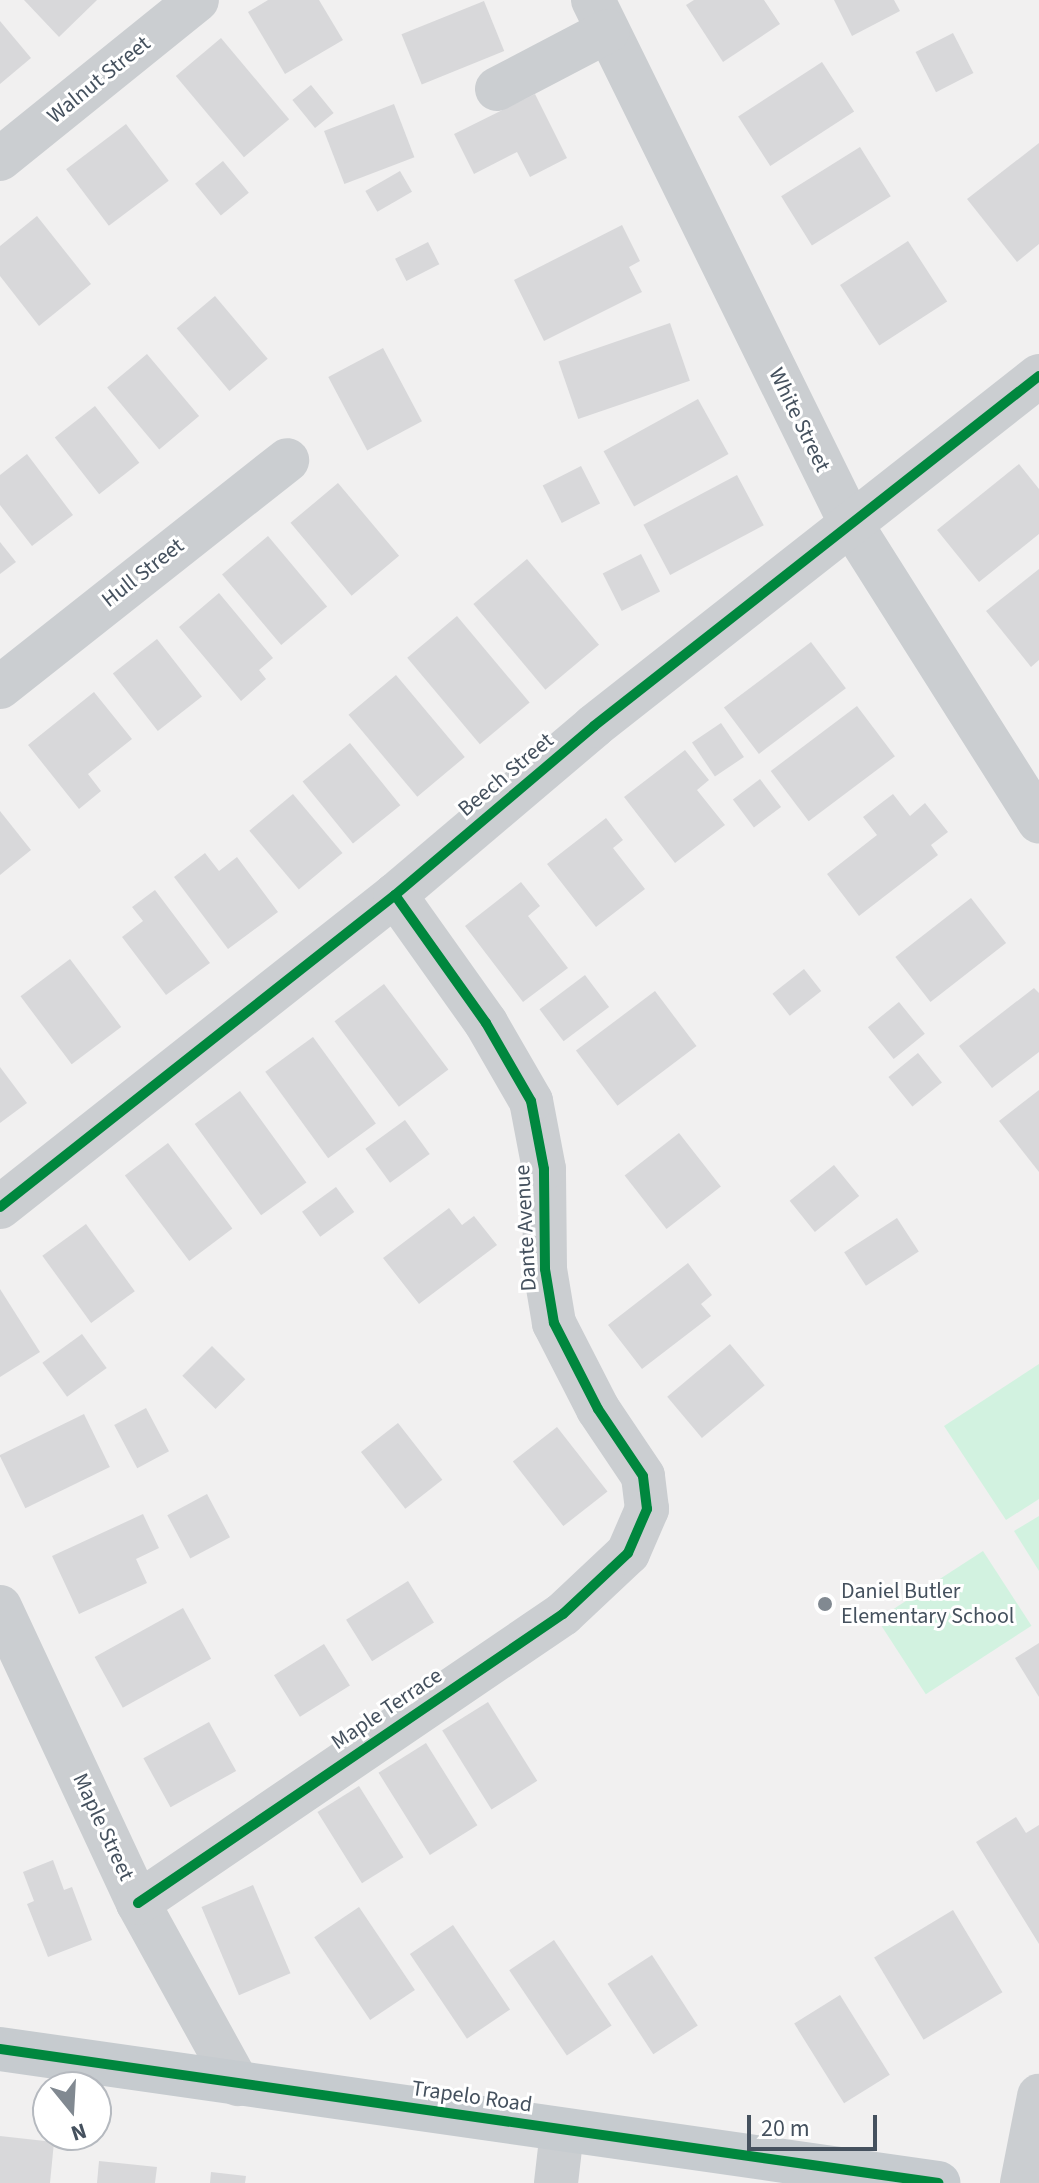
<!DOCTYPE html>
<style>
body{margin:0}
#map{position:relative;width:1039px;height:2183px;overflow:hidden;background:#f1f0f0;font-family:"Source Sans 3",sans-serif}
div>[style]{position:absolute}
[style*='--x']{left:calc(var(--x)*1px);top:calc(var(--y)*1px);width:calc(var(--w)*1px);rotate:calc(var(--a)*1deg)}
.green>*{inset:0;background:#d2f2e0;transform-origin:0 0}
.building>*{inset:0;background:#d8d8da;transform-origin:0 0}
.minor>*{height:44px;margin:-22px;padding:0 22px;transform-origin:22px;border-radius:22px;background:#cbced1}
.major>*{height:44px;margin:-22px;padding:0 22px;transform-origin:22px;border-radius:22px;background:#c6cbcf}
.cycleway>*{height:10px;margin:-5px;padding:0 5px;transform-origin:5px;border-radius:5px;background:#00873e}
.dots>*{width:22px;height:22px;translate:-50% -50%;box-sizing:border-box;border:4px solid #fff;border-radius:50%}
span{translate:-50% -50%;white-space:nowrap;text-align:center;line-height:1.15;-webkit-text-stroke:6px #fff;paint-order:stroke}
.street-label{font-size:22px;color:#45515e}
.poi-label{font-size:22px;color:#45515e}
.left{translate:0 -50%;text-align:left}
.north{position:absolute;left:32px;top:2071px;width:80px;height:80px;box-sizing:border-box;background:#fff;border:2px solid #b5b9bf;border-radius:50%;rotate:162deg;font-size:22px;font-weight:700;line-height:32px;text-align:center;color:#45515e}
.north::after{content:'';display:block;margin:auto;width:28px;height:36px;background:#818991;clip-path:polygon(50% 0,100% 100%,50% 72%,0 100%)}
.scale{position:absolute;left:747px;top:2115px;width:130px;height:36px;box-sizing:border-box;border:4px solid #45515e;border-top:0;padding-left:10px;font-size:24px;line-height:28px;white-space:nowrap;color:#45515e;-webkit-text-stroke:6px #fff;paint-order:stroke}
</style>
<div id="map">
<div class="green">
<i style="clip-path:polygon(1039px 1364px,1039px 1499px,1006px 1520px,944px 1426px)"></i>
<i style="clip-path:polygon(1039px 1516px,1039px 1571px,1014px 1531px)"></i>
<i style="left:983px;top:1551px;width:89px;height:126px;rotate:57deg"></i>
</div>
<div class="building">
<i style="clip-path:polygon(24px 0,97px 0,59px 37px)"></i>
<i style="clip-path:polygon(268px 0,319px 0,343px 40px,285px 74px,248px 12px)"></i>
<i style="clip-path:polygon(694px 0,764px 0,780px 24px,723px 62px,686px 5px)"></i>
<i style="clip-path:polygon(834px 0,894px 0,900px 11px,852px 36px)"></i>
<i style="left:484px;top:1px;width:54px;height:89px;rotate:68deg"></i>
<i style="clip-path:polygon(0 21px,31px 58px,0 84px)"></i>
<i style="left:953px;top:33px;width:45px;height:42px;rotate:63deg"></i>
<i style="left:221px;top:38px;width:106px;height:59px;rotate:50deg"></i>
<i style="left:822px;top:62px;width:59px;height:100px;rotate:57deg"></i>
<i style="left:311px;top:85px;width:36px;height:24px;rotate:51deg"></i>
<i style="clip-path:polygon(535px 94px,567px 158px,530px 177px,517px 152px,474px 174px,454px 134px)"></i>
<i style="left:394px;top:104px;width:57px;height:75px;rotate:69deg"></i>
<i style="left:126px;top:124px;width:71px;height:75px;rotate:53deg"></i>
<i style="clip-path:polygon(1039px 143px,1039px 244px,1017px 262px,967px 199px)"></i>
<i style="left:860px;top:147px;width:58px;height:93px;rotate:58deg"></i>
<i style="left:223px;top:161px;width:41px;height:36px;rotate:51deg"></i>
<i style="left:400px;top:171px;width:24px;height:40px;rotate:60deg"></i>
<i style="clip-path:polygon(37px 216px,91px 284px,39px 326px,0 276px,0 246px)"></i>
<i style="clip-path:polygon(622px 225px,640px 261px,629px 267px,642px 292px,544px 341px,514px 280px)"></i>
<i style="left:908px;top:241px;width:72px;height:81px;rotate:57deg"></i>
<i style="left:428px;top:242px;width:25px;height:37px;rotate:63deg"></i>
<i style="left:215px;top:296px;width:82px;height:50px;rotate:50deg"></i>
<i style="left:670px;top:323px;width:61px;height:118px;rotate:71deg"></i>
<i style="left:383px;top:348px;width:83px;height:62px;rotate:62deg"></i>
<i style="left:147px;top:354px;width:81px;height:52px;rotate:50deg"></i>
<i style="left:698px;top:399px;width:63px;height:108px;rotate:61deg"></i>
<i style="left:95px;top:406px;width:72px;height:51px;rotate:52deg"></i>
<i style="clip-path:polygon(27px 454px,73px 515px,32px 546px,0 505px,0 475px)"></i>
<i style="clip-path:polygon(1019px 464px,1039px 489px,1039px 534px,979px 582px,937px 530px)"></i>
<i style="left:581px;top:466px;width:42px;height:43px;rotate:63deg"></i>
<i style="left:737px;top:475px;width:57px;height:106px;rotate:62deg"></i>
<i style="left:338px;top:483px;width:95px;height:62px;rotate:50deg"></i>
<i style="left:268px;top:536px;width:92px;height:60px;rotate:50deg"></i>
<i style="clip-path:polygon(0 542px,16px 562px,0 574px)"></i>
<i style="left:641px;top:554px;width:42px;height:43px;rotate:63deg"></i>
<i style="left:527px;top:559px;width:112px;height:70px;rotate:50deg"></i>
<i style="clip-path:polygon(1039px 569px,1039px 660px,1031px 667px,986px 611px)"></i>
<i style="clip-path:polygon(219px 593px,273px 658px,259px 670px,266px 679px,241px 701px,179px 627px)"></i>
<i style="left:457px;top:616px;width:113px;height:65px;rotate:50deg"></i>
<i style="left:157px;top:639px;width:73px;height:56px;rotate:52deg"></i>
<i style="left:811px;top:642px;width:58px;height:109px;rotate:53deg"></i>
<i style="left:396px;top:675px;width:107px;height:62px;rotate:50deg"></i>
<i style="clip-path:polygon(94px 692px,132px 739px,88px 774px,101px 791px,79px 809px,28px 745px)"></i>
<i style="left:857px;top:706px;width:63px;height:108px;rotate:53deg"></i>
<i style="left:721px;top:723px;width:41px;height:35px;rotate:56deg"></i>
<i style="left:350px;top:743px;width:80px;height:61px;rotate:51deg"></i>
<i style="clip-path:polygon(685px 750px,709px 780px,697px 790px,725px 825px,675px 863px,624px 797px)"></i>
<i style="left:760px;top:779px;width:35px;height:34px;rotate:53deg"></i>
<i style="left:293px;top:794px;width:77px;height:57px;rotate:50deg"></i>
<i style="clip-path:polygon(893px 794px,910px 816px,925px 803px,948px 832px,931px 845px,938px 855px,859px 916px,827px 874px,877px 835px,863px 817px)"></i>
<i style="clip-path:polygon(0 811px,31px 850px,0 875px)"></i>
<i style="clip-path:polygon(606px 818px,623px 840px,613px 848px,645px 889px,596px 927px,547px 864px)"></i>
<i style="clip-path:polygon(205px 853px,219px 871px,237px 857px,278px 912px,228px 949px,174px 877px)"></i>
<i style="clip-path:polygon(521px 882px,540px 906px,528px 916px,568px 968px,523px 1002px,465px 926px)"></i>
<i style="clip-path:polygon(155px 890px,210px 963px,166px 995px,122px 937px,143px 921px,132px 907px)"></i>
<i style="left:971px;top:898px;width:57px;height:96px;rotate:52deg"></i>
<i style="left:70px;top:959px;width:85px;height:62px;rotate:53deg"></i>
<i style="left:804px;top:969px;width:28px;height:40px;rotate:52deg"></i>
<i style="left:585px;top:975px;width:40px;height:57px;rotate:53deg"></i>
<i style="left:384px;top:984px;width:107px;height:62px;rotate:53deg"></i>
<i style="clip-path:polygon(1034px 988px,1039px 993px,1039px 1052px,992px 1088px,959px 1046px)"></i>
<i style="left:655px;top:991px;width:69px;height:99px;rotate:53deg"></i>
<i style="left:899px;top:1002px;width:41px;height:40px;rotate:51deg"></i>
<i style="left:313px;top:1037px;width:107px;height:59px;rotate:54deg"></i>
<i style="left:918px;top:1053px;width:38px;height:38px;rotate:51deg"></i>
<i style="clip-path:polygon(0 1067px,27px 1103px,0 1123px)"></i>
<i style="clip-path:polygon(1039px 1090px,1039px 1172px,999px 1121px)"></i>
<i style="left:240px;top:1091px;width:113px;height:56px;rotate:54deg"></i>
<i style="left:405px;top:1120px;width:42px;height:49px;rotate:54deg"></i>
<i style="left:679px;top:1133px;width:68px;height:69px;rotate:52deg"></i>
<i style="left:168px;top:1143px;width:107px;height:54px;rotate:53deg"></i>
<i style="left:834px;top:1165px;width:40px;height:57px;rotate:51deg"></i>
<i style="left:336px;top:1187px;width:31px;height:42px;rotate:54deg"></i>
<i style="clip-path:polygon(449px 1208px,462px 1225px,474px 1216px,497px 1245px,419px 1304px,383px 1258px)"></i>
<i style="left:897px;top:1218px;width:40px;height:63px;rotate:57deg"></i>
<i style="left:86px;top:1224px;width:83px;height:54px;rotate:54deg"></i>
<i style="clip-path:polygon(688px 1263px,712px 1295px,701px 1304px,711px 1316px,642px 1369px,608px 1325px)"></i>
<i style="clip-path:polygon(0 1289px,40px 1352px,0 1377px)"></i>
<i style="left:82px;top:1334px;width:42px;height:49px;rotate:54deg"></i>
<i style="left:730px;top:1344px;width:54px;height:82px;rotate:50deg"></i>
<i style="left:212px;top:1346px;width:47px;height:42px;rotate:45deg"></i>
<i style="left:146px;top:1408px;width:49px;height:36px;rotate:62deg"></i>
<i style="left:84px;top:1414px;width:59px;height:94px;rotate:64deg"></i>
<i style="left:398px;top:1423px;width:72px;height:47px;rotate:52deg"></i>
<i style="left:557px;top:1427px;width:82px;height:56px;rotate:52deg"></i>
<i style="left:207px;top:1494px;width:49px;height:45px;rotate:62deg"></i>
<i style="clip-path:polygon(143px 1514px,159px 1548px,136px 1559px,147px 1583px,79px 1614px,52px 1556px)"></i>
<i style="left:408px;top:1581px;width:49px;height:73px;rotate:58deg"></i>
<i style="left:183px;top:1608px;width:58px;height:101px;rotate:61deg"></i>
<i style="clip-path:polygon(1039px 1643px,1039px 1697px,1015px 1658px)"></i>
<i style="left:324px;top:1644px;width:49px;height:59px;rotate:58deg"></i>
<i style="left:488px;top:1702px;width:93px;height:54px;rotate:58deg"></i>
<i style="left:209px;top:1722px;width:56px;height:75px;rotate:61deg"></i>
<i style="left:426px;top:1743px;width:97px;height:56px;rotate:58deg"></i>
<i style="left:359px;top:1786px;width:84px;height:49px;rotate:58deg"></i>
<i style="clip-path:polygon(1016px 1817px,1026px 1833px,1039px 1825px,1039px 1944px,976px 1842px)"></i>
<i style="clip-path:polygon(53px 1860px,64px 1890px,72px 1887px,92px 1940px,48px 1957px,27px 1904px,34px 1901px,23px 1872px)"></i>
<i style="left:253px;top:1885px;width:96px;height:56px;rotate:67deg"></i>
<i style="left:359px;top:1907px;width:100px;height:54px;rotate:56deg"></i>
<i style="left:953px;top:1910px;width:96px;height:92px;rotate:59deg"></i>
<i style="left:453px;top:1925px;width:102px;height:52px;rotate:56deg"></i>
<i style="left:554px;top:1940px;width:103px;height:54px;rotate:56deg"></i>
<i style="left:652px;top:1955px;width:84px;height:53px;rotate:57deg"></i>
<i style="left:840px;top:1995px;width:94px;height:54px;rotate:58deg"></i>
<i style="clip-path:polygon(0 2136px,54px 2142px,50px 2183px,0 2183px)"></i>
<i style="clip-path:polygon(99px 2161px,157px 2167px,155px 2183px,97px 2183px)"></i>
<i style="clip-path:polygon(211px 2172px,246px 2176px,245px 2183px,210px 2183px)"></i>
</div>
<div class="minor">
<i style="--x:593;--y:0;--w:584;--a:63.79"></i>
<i style="--x:851;--y:524;--w:352;--a:57.7"></i>
<i style="--x:497;--y:89;--w:125;--a:-27.6"></i>
<i style="--x:0;--y:159;--w:253;--a:-38.9"></i>
<i style="--x:0;--y:687;--w:366;--a:-38.3"></i>
<i style="--x:0;--y:1207;--w:503;--a:-38.3"></i>
<i style="--x:395;--y:895;--w:261;--a:-40.3"></i>
<i style="--x:594;--y:726;--w:566;--a:-38.19"></i>
<i style="--x:0;--y:1607;--w:327;--a:65"></i>
<i style="--x:138;--y:1903;--w:207;--a:61.1"></i>
<i style="--x:138;--y:1903;--w:514;--a:-34.22"></i>
<i style="--x:563;--y:1614;--w:89;--a:-43.2"></i>
<i style="--x:628;--y:1553;--w:48;--a:-66.6"></i>
<i style="--x:647;--y:1509;--w:33;--a:-97"></i>
<i style="--x:643;--y:1476;--w:81;--a:-123.9"></i>
<i style="--x:598;--y:1409;--w:97;--a:-117.1"></i>
<i style="--x:554;--y:1323;--w:55;--a:-99.5"></i>
<i style="--x:545;--y:1269;--w:100;--a:-90.6"></i>
<i style="--x:544;--y:1169;--w:69;--a:-100.8"></i>
<i style="--x:531;--y:1101;--w:90;--a:-120"></i>
<i style="--x:486;--y:1023;--w:157;--a:-125.4"></i>
<i style="--x:556;--y:2183;--w:52;--a:-83.4"></i>
<i style="--x:1022;--y:2183;--w:89;--a:-78.9"></i>
</div>
<div class="major">
<i style="--x:0;--y:2049;--w:948;--a:8.13"></i>
</div>
<div class="cycleway">
<i style="--x:0;--y:1207;--w:503;--a:-38.3"></i>
<i style="--x:395;--y:895;--w:261;--a:-40.3"></i>
<i style="--x:594;--y:726;--w:566;--a:-38.19"></i>
<i style="--x:138;--y:1903;--w:514;--a:-34.22"></i>
<i style="--x:563;--y:1614;--w:89;--a:-43.2"></i>
<i style="--x:628;--y:1553;--w:48;--a:-66.6"></i>
<i style="--x:647;--y:1509;--w:33;--a:-97"></i>
<i style="--x:643;--y:1476;--w:81;--a:-123.9"></i>
<i style="--x:598;--y:1409;--w:97;--a:-117.1"></i>
<i style="--x:554;--y:1323;--w:55;--a:-99.5"></i>
<i style="--x:545;--y:1269;--w:100;--a:-90.6"></i>
<i style="--x:544;--y:1169;--w:69;--a:-100.8"></i>
<i style="--x:531;--y:1101;--w:90;--a:-120"></i>
<i style="--x:486;--y:1023;--w:157;--a:-125.4"></i>
<i style="--x:0;--y:2049;--w:948;--a:8.13"></i>
</div>
<div class="dots">
<i style="left:825px;top:1604px;background:#818991"></i>
</div>
<div class="street-label">
<span style="left:99px;top:80px;rotate:-39deg">Walnut Street</span>
<span style="left:799px;top:420px;rotate:64deg">White Street</span>
<span style="left:143px;top:573px;rotate:-38deg">Hull Street</span>
<span style="left:506px;top:775px;rotate:-40deg">Beech Street</span>
<span style="left:526px;top:1228px;rotate:-93deg">Dante Avenue</span>
<span style="left:387px;top:1709px;rotate:-34deg">Maple Terrace</span>
<span style="left:103px;top:1827px;rotate:65deg">Maple Street</span>
<span style="left:472px;top:2097px;rotate:8deg">Trapelo Road</span>
</div>
<div class="poi-label">
<span class="left" style="left:841px;top:1604px">Daniel Butler<br>Elementary School</span>
</div>
<div class="north">N</div>
<div class="scale">20 m</div>
</div>
